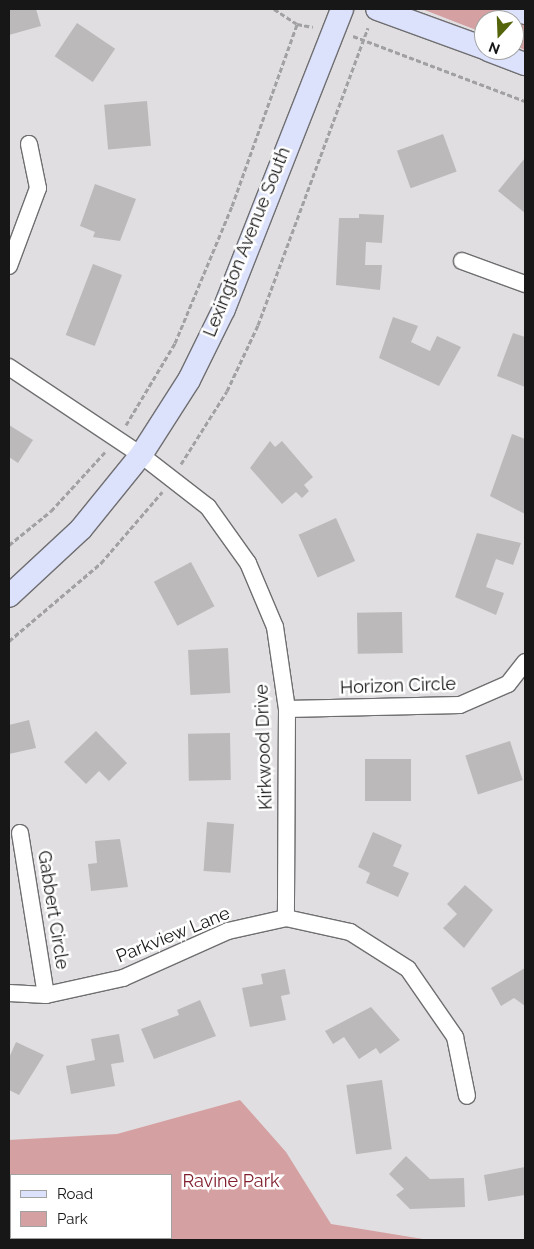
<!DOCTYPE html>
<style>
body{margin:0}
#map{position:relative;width:534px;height:1249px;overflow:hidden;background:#e0dee1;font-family:Raleway,sans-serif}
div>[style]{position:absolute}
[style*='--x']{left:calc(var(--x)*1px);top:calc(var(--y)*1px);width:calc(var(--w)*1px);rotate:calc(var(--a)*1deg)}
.green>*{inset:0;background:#d5a0a1}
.building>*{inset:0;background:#bcb9ba;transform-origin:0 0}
.path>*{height:3px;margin-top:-1.5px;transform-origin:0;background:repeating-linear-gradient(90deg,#a1a0a2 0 5px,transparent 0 7.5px)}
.roads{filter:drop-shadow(1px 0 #6f6e70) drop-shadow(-1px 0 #6f6e70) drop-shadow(0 1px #6f6e70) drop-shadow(0 -1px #6f6e70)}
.street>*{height:16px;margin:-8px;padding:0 8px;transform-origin:8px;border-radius:8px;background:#fff}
.secondary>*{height:22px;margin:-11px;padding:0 11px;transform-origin:11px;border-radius:11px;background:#dce2fc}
span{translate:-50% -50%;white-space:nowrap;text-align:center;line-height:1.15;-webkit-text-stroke:5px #fff;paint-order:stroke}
.street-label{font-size:18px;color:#171718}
.park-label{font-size:18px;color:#811f2d}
.frame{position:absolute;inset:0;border:10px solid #171718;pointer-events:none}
.legend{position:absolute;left:10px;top:1174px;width:162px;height:65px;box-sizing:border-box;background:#fff;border:1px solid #a2a2a3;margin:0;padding:6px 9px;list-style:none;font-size:15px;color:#171718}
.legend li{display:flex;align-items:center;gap:10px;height:25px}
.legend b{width:25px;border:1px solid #a2a2a3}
.north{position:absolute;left:474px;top:10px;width:50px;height:50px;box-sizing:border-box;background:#fff;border:1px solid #a2a2a3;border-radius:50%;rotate:200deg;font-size:14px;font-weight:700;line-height:20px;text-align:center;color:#171718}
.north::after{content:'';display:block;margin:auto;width:18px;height:22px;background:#54640b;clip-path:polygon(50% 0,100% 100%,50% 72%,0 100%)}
</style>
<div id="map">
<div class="green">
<i style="clip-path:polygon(422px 9px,525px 9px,525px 50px,514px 45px,514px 20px,484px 20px,484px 33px)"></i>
<i style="clip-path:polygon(evenodd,240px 1100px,286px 1152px,331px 1224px,429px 1240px,9px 1240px,9px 1140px,117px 1134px,240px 1100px,11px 1175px,171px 1175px,171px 1238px,11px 1238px,11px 1175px)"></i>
</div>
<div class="building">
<i style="clip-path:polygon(9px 9px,36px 9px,41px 26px,9px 35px)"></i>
<i style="left:77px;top:23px;width:46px;height:40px;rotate:34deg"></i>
<i style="left:147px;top:101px;width:45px;height:43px;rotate:85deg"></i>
<i style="left:443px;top:134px;width:40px;height:49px;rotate:70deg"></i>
<i style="clip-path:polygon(525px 158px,525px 213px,498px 191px)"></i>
<i style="clip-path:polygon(95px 184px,136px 199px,120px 241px,93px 237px,95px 232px,80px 226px)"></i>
<i style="clip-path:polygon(359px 214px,384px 215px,382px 243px,366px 242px,365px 265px,382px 265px,380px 290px,336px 285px,339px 218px,359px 218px)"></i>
<i style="left:93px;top:264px;width:31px;height:76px;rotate:21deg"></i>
<i style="clip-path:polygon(393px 317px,418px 326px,411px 342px,430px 351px,437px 336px,461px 347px,439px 386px,379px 358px)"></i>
<i style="clip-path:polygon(513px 333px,525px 337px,525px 387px,497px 376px)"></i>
<i style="clip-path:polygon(9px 425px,33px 440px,18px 463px,9px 457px)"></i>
<i style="clip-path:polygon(512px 434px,525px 439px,525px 514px,490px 496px)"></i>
<i style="clip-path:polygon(270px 441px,275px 447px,282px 441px,313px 477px,304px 485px,309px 491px,302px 498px,296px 492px,282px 504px,250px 468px)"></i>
<i style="left:336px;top:518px;width:47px;height:41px;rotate:66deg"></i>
<i style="clip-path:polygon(477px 533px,521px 543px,513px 565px,496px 559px,486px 587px,504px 593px,496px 615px,455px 597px)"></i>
<i style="left:191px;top:562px;width:50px;height:42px;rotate:62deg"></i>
<i style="left:402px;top:612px;width:41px;height:45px;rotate:89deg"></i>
<i style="left:228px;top:648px;width:45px;height:40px;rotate:87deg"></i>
<i style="clip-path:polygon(29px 720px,36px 748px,9px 754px,9px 725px)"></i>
<i style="clip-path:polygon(96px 731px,127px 763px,109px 781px,99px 771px,86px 784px,64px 762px)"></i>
<i style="left:230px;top:733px;width:47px;height:42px;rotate:89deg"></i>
<i style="left:510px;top:741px;width:41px;height:47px;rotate:72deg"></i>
<i style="left:365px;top:759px;width:46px;height:42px"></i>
<i style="left:207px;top:822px;width:27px;height:49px;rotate:4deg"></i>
<i style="clip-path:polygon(373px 832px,402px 845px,393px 866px,409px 873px,398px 897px,366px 883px,370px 873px,358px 867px)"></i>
<i style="clip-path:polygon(120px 839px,128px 887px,91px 891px,88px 864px,97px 863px,95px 841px)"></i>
<i style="clip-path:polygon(465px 885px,493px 910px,464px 948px,443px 928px,457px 914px,447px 904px)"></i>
<i style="clip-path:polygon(525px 968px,525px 1006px,514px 998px,501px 1006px,491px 988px)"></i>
<i style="clip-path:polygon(285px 969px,290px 994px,281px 996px,286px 1020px,250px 1027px,242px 988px,263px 984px,261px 974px)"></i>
<i style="clip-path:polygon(200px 1000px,216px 1036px,154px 1059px,141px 1029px,179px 1015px,177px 1010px)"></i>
<i style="clip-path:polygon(371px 1007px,400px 1040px,380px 1054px,376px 1048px,359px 1059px,344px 1037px,333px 1044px,325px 1031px)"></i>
<i style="clip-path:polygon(119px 1034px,124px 1062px,111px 1064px,115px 1086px,71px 1094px,66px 1066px,95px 1060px,91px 1039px)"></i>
<i style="clip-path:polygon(16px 1042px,44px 1055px,19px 1095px,9px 1090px,9px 1058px)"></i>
<i style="left:382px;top:1080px;width:70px;height:36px;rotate:82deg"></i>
<i style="clip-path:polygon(406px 1156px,430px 1179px,464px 1178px,465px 1207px,410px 1209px,396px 1195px,404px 1189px,389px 1174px)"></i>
<i style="clip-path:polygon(525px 1167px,525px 1195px,488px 1201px,484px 1175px)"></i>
</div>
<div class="path">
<i style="--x:274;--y:9;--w:27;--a:33"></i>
<i style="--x:353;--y:36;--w:184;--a:20.7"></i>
<i style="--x:126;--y:425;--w:96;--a:-59.1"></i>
<i style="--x:175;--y:343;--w:148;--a:-67.4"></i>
<i style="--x:232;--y:206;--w:193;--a:-70.3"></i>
<i style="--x:297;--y:24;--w:16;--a:11"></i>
<i style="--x:181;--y:464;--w:86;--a:-57.8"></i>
<i style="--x:227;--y:391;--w:73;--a:-64.8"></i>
<i style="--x:258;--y:325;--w:317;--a:-69.7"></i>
<i style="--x:9;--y:545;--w:54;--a:-39"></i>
<i style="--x:51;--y:511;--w:80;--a:-47.5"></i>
<i style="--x:9;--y:641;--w:121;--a:-40.3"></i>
<i style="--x:101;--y:563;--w:94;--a:-49.3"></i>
</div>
<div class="roads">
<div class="street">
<i style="--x:462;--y:261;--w:67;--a:20.1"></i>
<i style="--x:9;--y:266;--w:83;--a:-69.6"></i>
<i style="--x:38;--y:188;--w:45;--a:-101.6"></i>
<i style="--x:9;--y:367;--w:159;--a:33.7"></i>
<i style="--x:141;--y:455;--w:85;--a:37.8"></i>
<i style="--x:208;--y:507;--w:69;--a:54.5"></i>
<i style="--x:248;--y:563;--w:69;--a:67.1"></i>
<i style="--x:275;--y:627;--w:83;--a:81.7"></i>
<i style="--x:287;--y:709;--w:209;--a:90.3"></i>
<i style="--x:287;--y:709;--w:173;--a:-1.3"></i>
<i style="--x:460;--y:705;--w:52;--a:-23.6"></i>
<i style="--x:508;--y:684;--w:28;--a:-52"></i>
<i style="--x:20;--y:833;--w:164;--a:80.9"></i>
<i style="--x:9;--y:993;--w:37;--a:3"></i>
<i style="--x:46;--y:995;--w:79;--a:-12.4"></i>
<i style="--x:123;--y:978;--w:115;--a:-24.1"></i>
<i style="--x:228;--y:931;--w:59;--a:-12.6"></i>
<i style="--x:286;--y:918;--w:66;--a:12.3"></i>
<i style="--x:350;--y:932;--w:69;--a:32.5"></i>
<i style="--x:408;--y:969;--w:83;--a:55.3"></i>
<i style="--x:455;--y:1037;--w:60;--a:78.5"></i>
</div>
<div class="secondary">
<i style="--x:377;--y:9;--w:114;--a:20"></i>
<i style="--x:512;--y:9;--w:14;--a:17"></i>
<i style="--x:488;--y:50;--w:40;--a:21"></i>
<i style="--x:9;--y:596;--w:98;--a:-42.9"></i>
<i style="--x:81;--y:529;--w:95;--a:-51"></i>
<i style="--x:141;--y:455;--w:89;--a:-57.4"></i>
<i style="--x:189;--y:380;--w:79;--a:-63.8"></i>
<i style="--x:224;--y:309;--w:322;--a:-68.5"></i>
</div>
</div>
<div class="street-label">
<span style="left:247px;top:242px;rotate:-68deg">Lexington Avenue South</span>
<span style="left:398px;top:686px;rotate:-2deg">Horizon Circle</span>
<span style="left:264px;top:747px;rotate:-92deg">Kirkwood Drive</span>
<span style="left:53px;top:910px;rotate:81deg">Gabbert Circle</span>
<span style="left:173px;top:935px;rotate:-22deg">Parkview Lane</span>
</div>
<div class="park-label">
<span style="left:231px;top:1181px">Ravine Park</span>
</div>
<div class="frame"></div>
<ul class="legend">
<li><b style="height:6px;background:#dce2fc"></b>Road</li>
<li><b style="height:14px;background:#d5a0a1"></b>Park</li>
</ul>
<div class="north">N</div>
</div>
